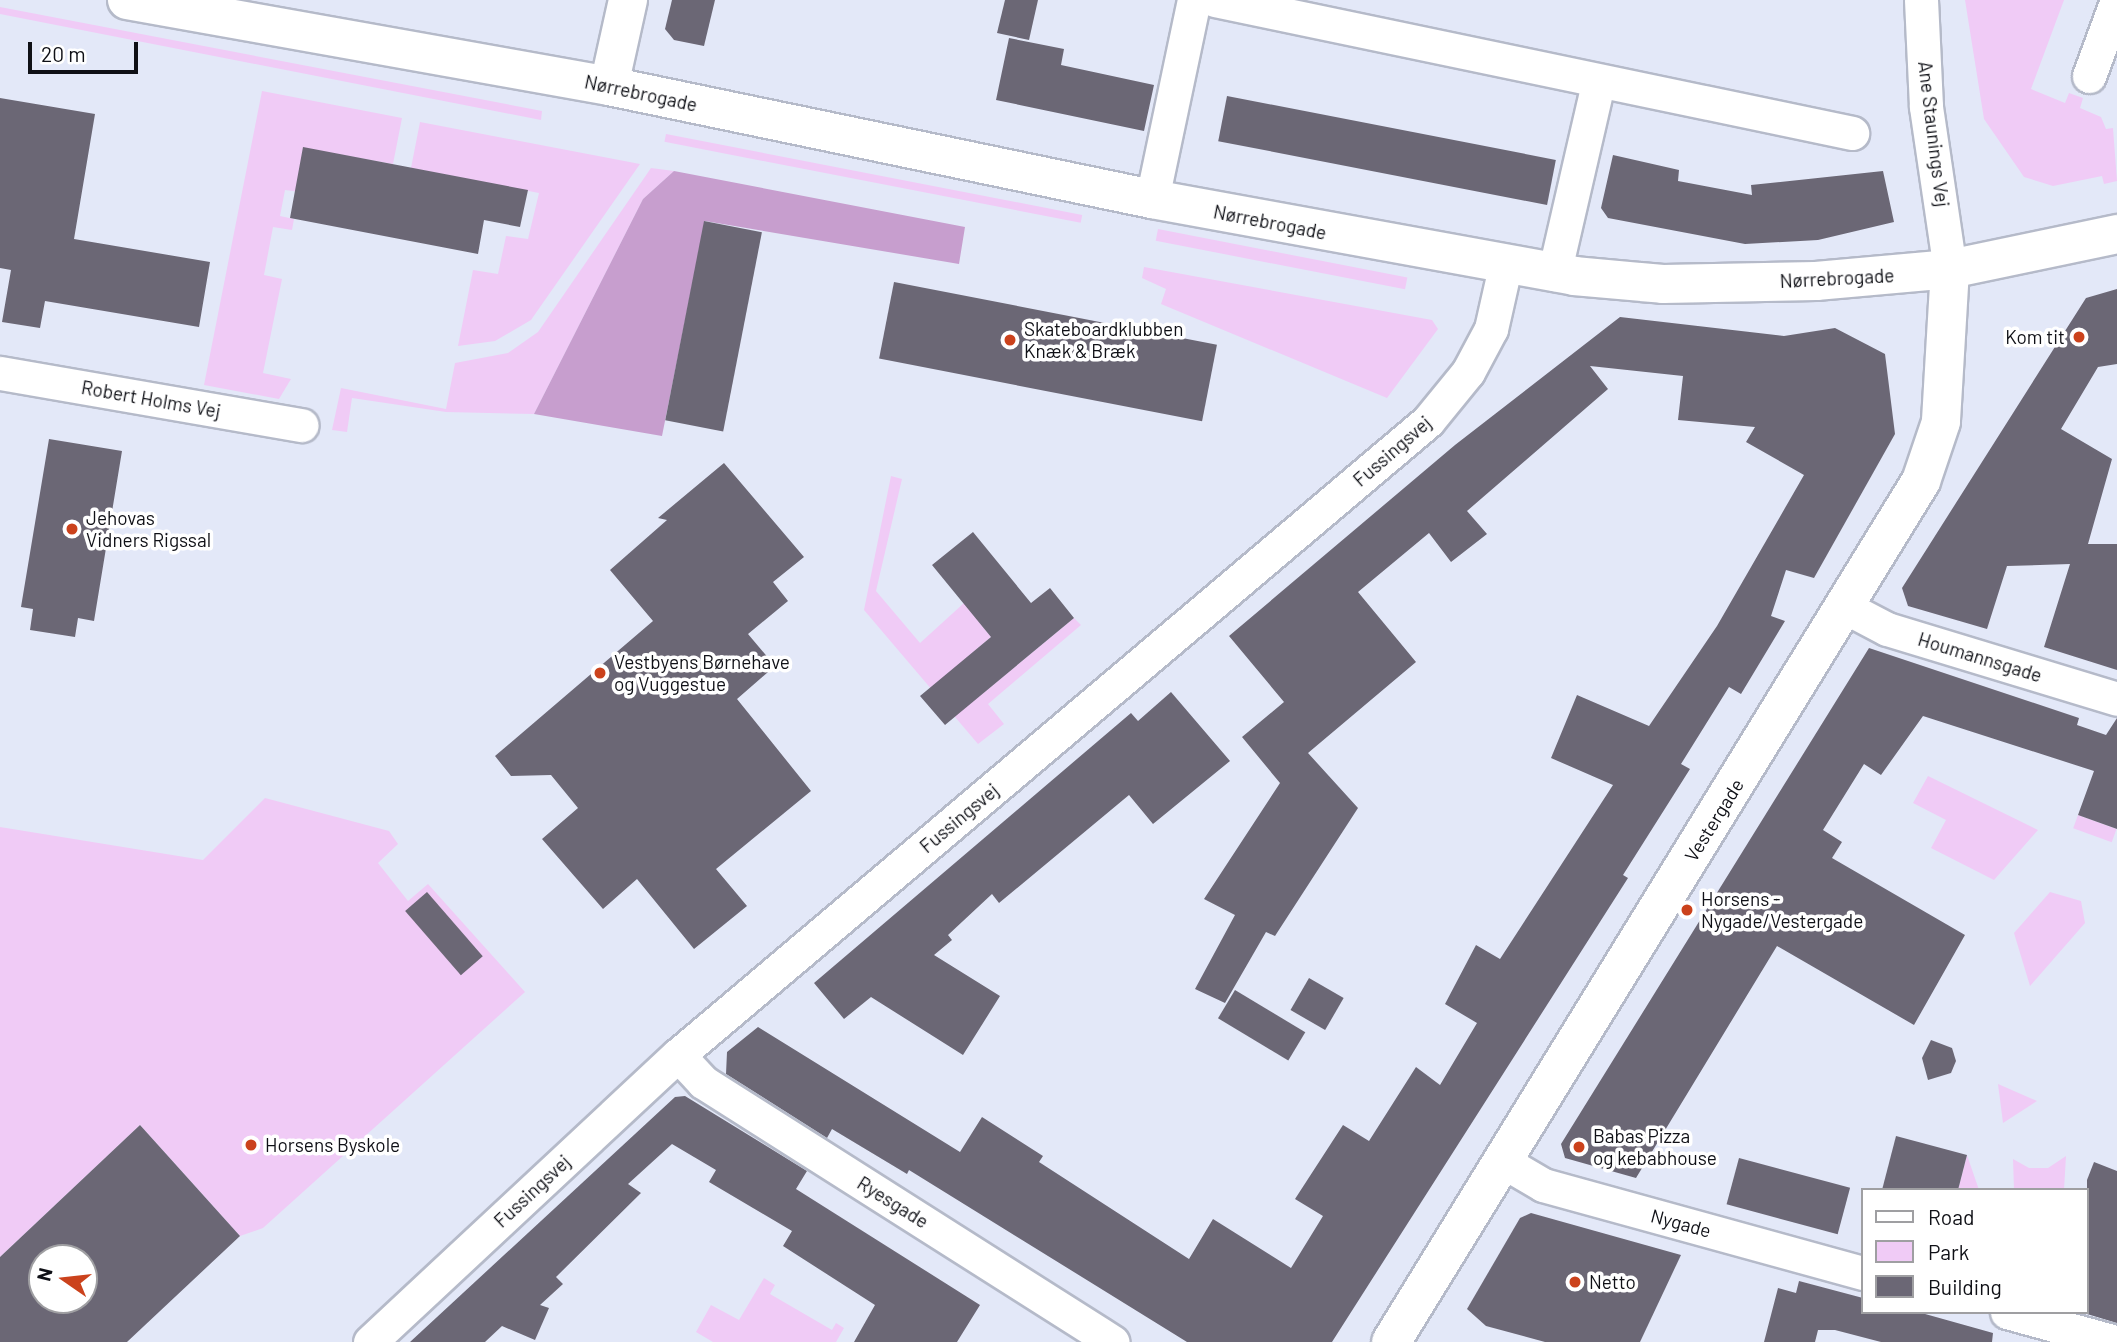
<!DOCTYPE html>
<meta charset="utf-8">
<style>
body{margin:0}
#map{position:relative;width:2117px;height:1342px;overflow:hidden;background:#e3e8f8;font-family:Barlow,sans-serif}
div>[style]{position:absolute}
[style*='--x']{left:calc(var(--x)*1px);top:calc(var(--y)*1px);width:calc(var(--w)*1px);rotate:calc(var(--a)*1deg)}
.green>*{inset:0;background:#f0cbf6;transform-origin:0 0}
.forest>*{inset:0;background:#c79ece}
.building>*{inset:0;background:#6b6775;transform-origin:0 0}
.roads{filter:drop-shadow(2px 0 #b5bac9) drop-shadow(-2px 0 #b5bac9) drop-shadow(0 2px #b5bac9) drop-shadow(0 -2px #b5bac9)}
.minor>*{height:33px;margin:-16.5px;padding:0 16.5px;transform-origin:16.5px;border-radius:16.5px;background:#fff}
.tertiary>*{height:38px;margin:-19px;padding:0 19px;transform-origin:19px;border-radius:19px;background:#fff}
.secondary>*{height:38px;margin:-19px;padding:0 19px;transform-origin:19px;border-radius:19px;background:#fff}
.dots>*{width:19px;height:19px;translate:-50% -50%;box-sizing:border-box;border:4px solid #fff;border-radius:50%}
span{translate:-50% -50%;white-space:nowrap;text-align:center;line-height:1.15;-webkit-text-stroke:7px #fff;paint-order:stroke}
.street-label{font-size:19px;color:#0f1016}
.poi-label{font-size:19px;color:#0f1016}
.left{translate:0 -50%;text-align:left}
.right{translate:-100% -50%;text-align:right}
.legend{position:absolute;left:1861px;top:1188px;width:228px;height:126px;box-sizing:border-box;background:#fff;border:2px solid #9f9fa2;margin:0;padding:9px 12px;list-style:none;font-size:21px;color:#0f1016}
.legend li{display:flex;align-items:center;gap:14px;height:35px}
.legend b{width:35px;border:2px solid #9f9fa2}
.north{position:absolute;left:28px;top:1244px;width:70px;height:70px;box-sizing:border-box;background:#fff;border:2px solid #9f9fa2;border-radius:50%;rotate:284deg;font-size:19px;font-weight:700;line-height:28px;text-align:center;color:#0f1016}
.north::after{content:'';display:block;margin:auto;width:24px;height:32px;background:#cb421c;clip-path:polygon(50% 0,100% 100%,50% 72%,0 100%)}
.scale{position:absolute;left:28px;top:42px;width:110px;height:32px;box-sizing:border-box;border:4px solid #0f1016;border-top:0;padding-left:9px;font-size:21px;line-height:24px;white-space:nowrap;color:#0f1016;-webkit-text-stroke:5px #fff;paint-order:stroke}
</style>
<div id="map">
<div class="green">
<i style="clip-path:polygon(1965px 0,2064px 0,2031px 89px,2065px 103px,2069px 93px,2083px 98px,2080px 108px,2101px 117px,2106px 129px,2113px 128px,2117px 181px,2104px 184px,2102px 176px,2053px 186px,2024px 177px,1984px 119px)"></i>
<i style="clip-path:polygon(0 7px,542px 111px,541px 120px,0 14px)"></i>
<i style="clip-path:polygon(262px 91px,402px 118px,393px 164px,303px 148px,300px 192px,285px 190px,280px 216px,294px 219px,292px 230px,273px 227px,264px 275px,282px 279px,263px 373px,291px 379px,279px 399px,204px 385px)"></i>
<i style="clip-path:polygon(420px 122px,640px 164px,531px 320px,495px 341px,458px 346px,473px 270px,498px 274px,506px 236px,528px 239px,539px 193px,411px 168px)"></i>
<i style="left:666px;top:134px;width:424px;height:8px;rotate:11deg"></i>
<i style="clip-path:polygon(651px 168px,674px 171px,643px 199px,534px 414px,446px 412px,352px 398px,347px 432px,332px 430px,341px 388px,446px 409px,455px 363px,508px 353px,538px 332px)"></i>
<i style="left:1158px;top:229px;width:254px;height:12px;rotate:11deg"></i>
<i style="clip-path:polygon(1144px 267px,1432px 320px,1438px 329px,1387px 398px,1161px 304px,1166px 289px,1142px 278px)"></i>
<i style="clip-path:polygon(891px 476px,902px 479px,876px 591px,920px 643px,964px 603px,991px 637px,957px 666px,981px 695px,1074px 618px,1081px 625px,988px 704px,1004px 724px,978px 744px,864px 610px)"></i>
<i style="clip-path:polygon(1928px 776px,2038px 830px,1994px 880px,1931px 848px,1946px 820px,1913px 803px)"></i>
<i style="clip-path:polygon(265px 798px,389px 831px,398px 844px,378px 863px,408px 901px,428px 884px,525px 992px,263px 1228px,240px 1236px,140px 1125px,0 1257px,0 827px,203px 860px)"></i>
<i style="left:2078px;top:815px;width:41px;height:14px;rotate:20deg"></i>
<i style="clip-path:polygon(2050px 892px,2081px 901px,2085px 923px,2030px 986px,2014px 933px)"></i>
<i style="clip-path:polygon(1998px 1084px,2037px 1101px,2003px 1123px)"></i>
<i style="clip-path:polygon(1967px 1155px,1979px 1190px,1958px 1190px)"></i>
<i style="clip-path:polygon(2066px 1156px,2064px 1190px,2014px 1190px,2013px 1159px,2029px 1168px,2048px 1168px)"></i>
<i style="clip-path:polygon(764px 1278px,775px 1285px,770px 1294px,832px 1330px,836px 1323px,844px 1328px,836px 1342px,713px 1342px,696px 1332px,711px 1305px,739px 1320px)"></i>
</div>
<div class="forest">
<i style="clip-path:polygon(674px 171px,965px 227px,959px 264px,705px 221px,662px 436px,534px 414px,643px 199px)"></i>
</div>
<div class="building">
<i style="clip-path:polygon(672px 0,715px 0,704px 46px,674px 40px,665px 29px)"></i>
<i style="clip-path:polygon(1005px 0,1038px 0,1029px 40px,997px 33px)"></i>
<i style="clip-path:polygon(1009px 38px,1064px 49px,1061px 65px,1154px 85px,1144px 131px,996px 100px)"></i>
<i style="left:1227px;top:96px;width:335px;height:46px;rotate:11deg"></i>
<i style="clip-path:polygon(0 98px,95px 114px,74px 239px,210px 262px,199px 327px,45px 301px,40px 328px,2px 322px,11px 270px,0 268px)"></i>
<i style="clip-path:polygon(303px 147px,528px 190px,520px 227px,484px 220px,478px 254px,290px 218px)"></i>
<i style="clip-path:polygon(1613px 155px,1679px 170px,1678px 181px,1752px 195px,1751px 185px,1883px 171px,1894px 222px,1818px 240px,1745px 244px,1608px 218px,1601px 208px)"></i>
<i style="left:704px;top:221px;width:59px;height:203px;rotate:11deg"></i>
<i style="left:894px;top:282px;width:329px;height:78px;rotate:11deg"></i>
<i style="clip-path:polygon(2117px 289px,2117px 364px,2098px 367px,2061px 429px,2112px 459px,2088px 544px,2117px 544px,2117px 670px,2044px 647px,2070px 564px,2007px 566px,1987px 629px,1908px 606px,1902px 588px,2086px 298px)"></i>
<i style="clip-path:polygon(1620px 317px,1784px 336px,1835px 328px,1885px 354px,1895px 434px,1814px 578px,1786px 570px,1771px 616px,1785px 621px,1741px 694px,1729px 687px,1681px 764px,1690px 769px,1623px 875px,1628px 878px,1332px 1342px,1187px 1342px,909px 1170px,907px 1174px,832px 1129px,827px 1138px,726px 1074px,727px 1052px,758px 1027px,960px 1152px,982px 1117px,1043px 1156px,1039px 1162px,1189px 1259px,1213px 1219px,1291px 1268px,1323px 1216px,1295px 1199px,1343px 1125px,1369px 1141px,1416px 1067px,1440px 1085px,1477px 1023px,1445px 1004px,1476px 945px,1500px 959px,1613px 785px,1551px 758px,1577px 695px,1649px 726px,1717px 626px,1804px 475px,1746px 442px,1755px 427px,1678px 420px,1683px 376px,1590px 366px,1608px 389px,1467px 511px,1487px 534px,1451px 562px,1429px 533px,1358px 592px,1416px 662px,1308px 753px,1358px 808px,1275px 936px,1266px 932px,1225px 1003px,1195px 989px,1235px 915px,1204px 899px,1280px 783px,1242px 737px,1284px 702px,1229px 636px,1455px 445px)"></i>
<i style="clip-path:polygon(49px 439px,122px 451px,94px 621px,78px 618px,75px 637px,30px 630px,33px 609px,21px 607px)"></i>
<i style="clip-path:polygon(724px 463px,804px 557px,773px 582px,788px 601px,748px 634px,775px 666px,737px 699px,811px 791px,716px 869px,747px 906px,694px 949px,637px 879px,603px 909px,542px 839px,578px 808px,551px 775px,511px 776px,495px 756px,653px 621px,610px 570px,667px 520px,658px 518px)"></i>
<i style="clip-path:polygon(973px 532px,1031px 603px,1050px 588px,1074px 618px,945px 725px,920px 696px,991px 637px,932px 565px)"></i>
<i style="clip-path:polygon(1869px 648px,2079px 718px,2077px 725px,2106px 735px,2117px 718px,2117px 829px,2078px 815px,2094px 771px,1923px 716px,1881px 775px,1864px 764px,1823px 830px,1842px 842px,1832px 858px,1965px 935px,1914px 1025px,1777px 946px,1636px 1178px,1565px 1158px,1561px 1144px)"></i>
<i style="clip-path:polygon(1171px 692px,1230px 761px,1153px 824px,1129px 795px,999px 903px,992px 894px,948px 935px,952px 940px,934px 955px,1000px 996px,963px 1055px,871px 997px,844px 1019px,814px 983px,1131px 713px,1138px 721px)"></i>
<i style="left:427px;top:892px;width:85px;height:29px;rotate:49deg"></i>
<i style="left:1309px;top:978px;width:40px;height:37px;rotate:30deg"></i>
<i style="left:1235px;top:990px;width:82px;height:33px;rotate:31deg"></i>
<i style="clip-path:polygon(1931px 1040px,1952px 1048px,1956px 1061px,1951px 1073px,1928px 1080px,1922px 1058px)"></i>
<i style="clip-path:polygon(685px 1096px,807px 1171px,796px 1189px,980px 1305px,957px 1342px,854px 1342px,875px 1305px,783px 1246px,792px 1231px,709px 1182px,716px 1170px,672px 1144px,628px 1184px,641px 1193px,556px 1277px,563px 1284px,540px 1305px,549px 1308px,535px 1340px,502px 1326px,485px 1342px,410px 1342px,675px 1097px)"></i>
<i style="clip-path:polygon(evenodd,140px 1125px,240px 1236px,127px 1342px,0 1342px,0 1257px,140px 1125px,42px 1258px,84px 1258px,84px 1300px,42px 1300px,42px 1258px)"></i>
<i style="clip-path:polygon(1896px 1136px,1967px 1155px,1958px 1190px,1882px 1190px)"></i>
<i style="left:1739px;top:1158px;width:115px;height:48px;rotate:15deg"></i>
<i style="clip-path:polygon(2094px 1162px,2117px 1171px,2117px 1323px,2087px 1314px,2087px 1180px)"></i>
<i style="clip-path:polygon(1531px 1213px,1681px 1255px,1640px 1342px,1545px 1342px,1486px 1326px,1467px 1309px,1520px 1218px)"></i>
<i style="clip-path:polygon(1799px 1281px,1863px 1298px,1863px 1312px,1918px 1312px,1993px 1333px,1992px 1342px,1881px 1342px,1835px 1330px,1818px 1330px,1815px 1342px,1764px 1342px,1778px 1288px,1796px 1293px)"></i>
</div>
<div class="roads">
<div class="minor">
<i style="--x:1215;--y:0;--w:651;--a:11.79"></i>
<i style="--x:1921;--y:0;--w:107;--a:87.3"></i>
<i style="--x:1926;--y:107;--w:164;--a:81.6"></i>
<i style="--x:2089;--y:76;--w:81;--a:-69.8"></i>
<i style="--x:1152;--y:199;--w:203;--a:-78.1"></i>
<i style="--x:1554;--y:274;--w:196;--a:-77"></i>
<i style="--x:0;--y:373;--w:306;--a:9.8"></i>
<i style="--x:1845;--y:607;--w:47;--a:27.6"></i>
<i style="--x:1887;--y:629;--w:240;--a:16.9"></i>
<i style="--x:678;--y:1055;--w:37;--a:47"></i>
<i style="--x:703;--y:1082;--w:485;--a:32.4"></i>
<i style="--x:1504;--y:1162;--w:45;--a:30.5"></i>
<i style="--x:1543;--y:1185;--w:332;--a:15.4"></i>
<i style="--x:2007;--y:1312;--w:112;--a:15.5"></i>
<i style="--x:370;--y:1342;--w:421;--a:-43"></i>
<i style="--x:678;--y:1055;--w:982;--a:-40.21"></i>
<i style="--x:1428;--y:421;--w:63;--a:-50.8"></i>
<i style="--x:1468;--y:372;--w:49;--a:-61.9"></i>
<i style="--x:1491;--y:329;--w:64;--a:-77.3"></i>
</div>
<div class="tertiary">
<i style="--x:127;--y:0;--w:490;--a:10.1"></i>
<i style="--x:1950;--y:269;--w:171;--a:-11.8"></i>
</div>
<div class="secondary">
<i style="--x:628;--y:0;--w:88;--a:102.5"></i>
<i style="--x:609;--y:86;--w:555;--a:11.76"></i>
<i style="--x:1152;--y:199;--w:429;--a:10.3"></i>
<i style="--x:1574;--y:276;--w:89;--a:5.1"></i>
<i style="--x:1663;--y:284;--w:153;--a:-1.1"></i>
<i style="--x:1816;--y:281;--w:135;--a:-5.1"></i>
<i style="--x:1950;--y:269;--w:153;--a:93.4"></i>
<i style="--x:1941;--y:422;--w:62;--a:108.7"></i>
<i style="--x:1921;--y:481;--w:1011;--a:121.61"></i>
</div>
</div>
<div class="dots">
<i style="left:2079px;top:337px;background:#cb421c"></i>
<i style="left:1010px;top:340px;background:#cb421c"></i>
<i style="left:72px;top:529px;background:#cb421c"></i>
<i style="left:600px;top:673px;background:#cb421c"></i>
<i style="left:1687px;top:910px;background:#cb421c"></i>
<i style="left:251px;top:1145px;background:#cb421c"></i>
<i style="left:1579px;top:1147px;background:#cb421c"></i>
<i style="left:1575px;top:1282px;background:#cb421c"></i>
</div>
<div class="street-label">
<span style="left:641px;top:93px;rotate:12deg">Nørrebrogade</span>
<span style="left:1934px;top:134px;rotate:83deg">Ane Staunings Vej</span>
<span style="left:1270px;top:222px;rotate:11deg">Nørrebrogade</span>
<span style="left:1837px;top:278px;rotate:-3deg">Nørrebrogade</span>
<span style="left:151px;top:399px;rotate:10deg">Robert Holms Vej</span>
<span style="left:1392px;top:451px;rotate:-41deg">Fussingsvej</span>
<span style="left:1980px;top:657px;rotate:17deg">Houmannsgade</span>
<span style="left:959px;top:818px;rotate:-40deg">Fussingsvej</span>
<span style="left:1714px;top:820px;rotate:-58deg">Vestergade</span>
<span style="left:532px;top:1191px;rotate:-43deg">Fussingsvej</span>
<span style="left:893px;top:1202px;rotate:32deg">Ryesgade</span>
<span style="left:1681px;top:1223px;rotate:15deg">Nygade</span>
</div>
<div class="poi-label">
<span class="left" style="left:1024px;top:340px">Skateboardklubben<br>Knæk &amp; Bræk</span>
<span class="right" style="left:2065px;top:337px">Kom tit</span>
<span class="left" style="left:86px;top:529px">Jehovas<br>Vidners Rigssal</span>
<span class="left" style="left:614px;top:673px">Vestbyens Børnehave<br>og Vuggestue</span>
<span class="left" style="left:1701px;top:910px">Horsens -<br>Nygade/Vestergade</span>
<span class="left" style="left:1593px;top:1147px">Babas Pizza<br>og kebabhouse</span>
<span class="left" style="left:265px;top:1145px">Horsens Byskole</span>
<span class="left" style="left:1589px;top:1282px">Netto</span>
</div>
<ul class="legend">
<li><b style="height:9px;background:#fff"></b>Road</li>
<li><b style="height:19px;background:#f0cbf6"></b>Park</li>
<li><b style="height:19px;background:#6b6775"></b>Building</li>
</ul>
<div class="north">N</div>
<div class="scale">20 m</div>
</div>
